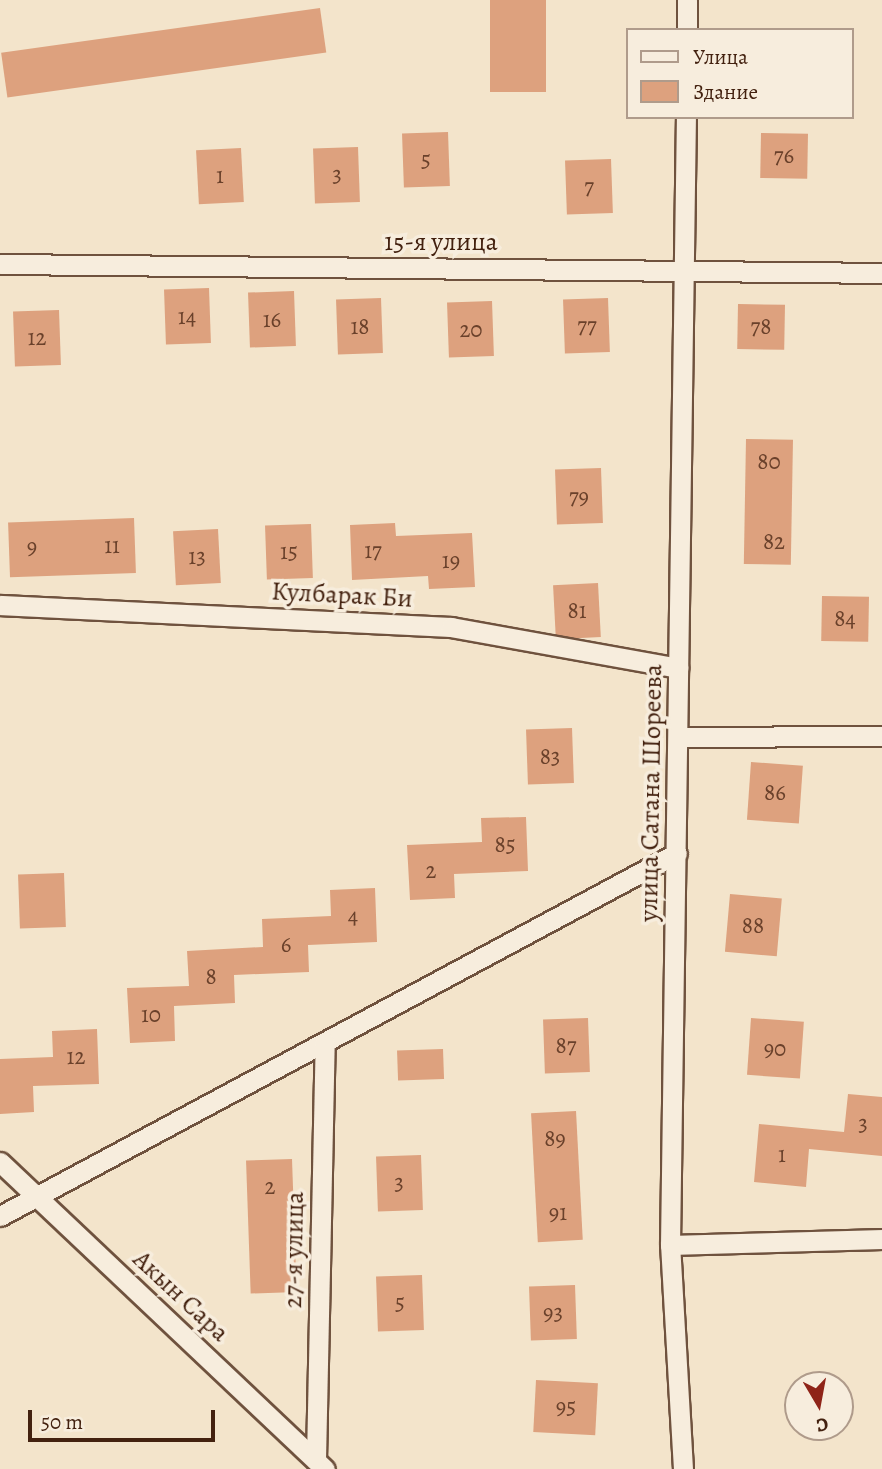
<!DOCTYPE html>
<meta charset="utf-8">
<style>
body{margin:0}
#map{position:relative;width:882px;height:1469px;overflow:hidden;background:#f3e4cb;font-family:Alegreya,serif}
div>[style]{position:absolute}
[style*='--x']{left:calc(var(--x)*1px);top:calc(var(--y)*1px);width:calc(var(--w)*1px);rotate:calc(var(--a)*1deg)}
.building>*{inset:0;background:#dda17e;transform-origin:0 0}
.roads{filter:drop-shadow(2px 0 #6f523e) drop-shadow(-2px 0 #6f523e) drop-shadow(0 2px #6f523e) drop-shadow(0 -2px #6f523e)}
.street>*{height:19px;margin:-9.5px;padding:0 9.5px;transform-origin:9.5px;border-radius:9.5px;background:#f7eddd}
span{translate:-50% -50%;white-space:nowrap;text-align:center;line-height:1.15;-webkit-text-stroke:7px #f7eddd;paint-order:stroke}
.number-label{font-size:23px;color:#6a412b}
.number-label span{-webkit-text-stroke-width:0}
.street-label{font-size:26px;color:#43210f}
.legend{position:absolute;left:626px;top:28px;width:228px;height:91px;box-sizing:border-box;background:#f7eddd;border:2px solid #af9b8b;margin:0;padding:9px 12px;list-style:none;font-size:21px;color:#43210f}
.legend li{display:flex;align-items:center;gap:14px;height:35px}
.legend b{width:35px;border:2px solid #af9b8b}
.north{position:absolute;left:784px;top:1371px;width:70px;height:70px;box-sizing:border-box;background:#f7eddd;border:2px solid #af9b8b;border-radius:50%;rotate:170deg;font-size:19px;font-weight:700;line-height:28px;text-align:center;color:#43210f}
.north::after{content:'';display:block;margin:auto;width:24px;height:32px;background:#8f2418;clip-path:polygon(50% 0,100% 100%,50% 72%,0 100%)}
.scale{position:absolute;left:28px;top:1410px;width:187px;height:32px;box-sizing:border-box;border:4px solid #43210f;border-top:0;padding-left:9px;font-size:21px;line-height:24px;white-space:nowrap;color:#43210f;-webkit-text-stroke:5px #f7eddd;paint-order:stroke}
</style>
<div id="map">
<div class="building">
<i style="left:490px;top:0;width:56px;height:92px"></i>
<i style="left:320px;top:8px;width:45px;height:322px;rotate:82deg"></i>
<i style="left:448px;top:132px;width:54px;height:46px;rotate:88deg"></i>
<i style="left:761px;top:133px;width:47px;height:45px;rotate:1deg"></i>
<i style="left:358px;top:147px;width:55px;height:45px;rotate:88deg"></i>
<i style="left:241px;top:148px;width:54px;height:45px;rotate:87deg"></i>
<i style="left:611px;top:159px;width:54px;height:46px;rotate:88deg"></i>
<i style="left:209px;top:288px;width:55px;height:45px;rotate:88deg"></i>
<i style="left:294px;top:291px;width:55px;height:46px;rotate:88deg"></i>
<i style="left:381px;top:298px;width:55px;height:45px;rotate:88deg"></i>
<i style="left:608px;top:298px;width:54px;height:45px;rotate:88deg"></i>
<i style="left:492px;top:301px;width:55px;height:45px;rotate:88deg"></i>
<i style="left:738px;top:304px;width:47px;height:45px;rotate:1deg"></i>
<i style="left:59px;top:310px;width:55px;height:46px;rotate:88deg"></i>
<i style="left:746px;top:439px;width:47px;height:125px;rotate:1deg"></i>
<i style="left:601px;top:468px;width:55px;height:46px;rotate:88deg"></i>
<i style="left:134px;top:518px;width:55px;height:126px;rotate:88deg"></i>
<i style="clip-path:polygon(395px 523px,396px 536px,472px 533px,475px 587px,429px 589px,428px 576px,352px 580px,350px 525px)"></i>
<i style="left:311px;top:524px;width:54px;height:46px;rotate:88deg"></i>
<i style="left:218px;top:529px;width:54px;height:45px;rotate:87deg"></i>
<i style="left:598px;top:583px;width:54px;height:45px;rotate:87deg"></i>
<i style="left:822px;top:596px;width:47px;height:45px;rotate:1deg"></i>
<i style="left:572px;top:728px;width:55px;height:46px;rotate:88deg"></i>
<i style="left:751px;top:762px;width:52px;height:58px;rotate:4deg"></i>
<i style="clip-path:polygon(526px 817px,528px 871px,454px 874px,455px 898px,410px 900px,407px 845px,482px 842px,481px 818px)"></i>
<i style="left:64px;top:873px;width:54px;height:46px;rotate:88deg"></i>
<i style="clip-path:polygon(375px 888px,377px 942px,308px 945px,309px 972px,234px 975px,235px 1003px,174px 1006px,175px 1041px,130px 1043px,127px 988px,189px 986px,187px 951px,263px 947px,262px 919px,331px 916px,330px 890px)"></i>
<i style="left:730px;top:894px;width:52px;height:58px;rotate:5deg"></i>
<i style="left:588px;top:1018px;width:54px;height:45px;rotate:88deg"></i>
<i style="left:751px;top:1018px;width:53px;height:57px;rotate:4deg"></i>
<i style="clip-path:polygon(97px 1029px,99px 1084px,33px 1086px,34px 1112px,0 1114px,0 1059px,53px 1057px,52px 1031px)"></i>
<i style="left:443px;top:1049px;width:30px;height:46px;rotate:88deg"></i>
<i style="clip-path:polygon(848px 1094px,882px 1097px,882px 1156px,809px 1149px,806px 1187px,754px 1182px,759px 1124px,844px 1132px)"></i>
<i style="left:576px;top:1111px;width:129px;height:45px;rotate:87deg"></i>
<i style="left:421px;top:1155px;width:55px;height:45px;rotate:88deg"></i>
<i style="left:292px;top:1159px;width:133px;height:46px;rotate:88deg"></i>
<i style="left:422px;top:1275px;width:55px;height:46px;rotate:88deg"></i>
<i style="left:575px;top:1285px;width:54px;height:46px;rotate:88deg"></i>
<i style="left:536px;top:1380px;width:62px;height:52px;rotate:3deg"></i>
</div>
<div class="roads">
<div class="street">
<i style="--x:687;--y:30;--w:30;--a:-90"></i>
<i style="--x:0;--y:264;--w:882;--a:0.58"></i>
<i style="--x:0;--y:605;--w:452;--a:2.8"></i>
<i style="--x:451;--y:627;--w:231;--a:10.2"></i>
<i style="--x:679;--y:737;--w:203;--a:-0.3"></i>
<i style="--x:0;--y:1162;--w:447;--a:43.4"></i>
<i style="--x:0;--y:1216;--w:768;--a:-28.2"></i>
<i style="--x:670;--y:1245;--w:212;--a:-1.6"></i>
<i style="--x:316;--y:1459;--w:417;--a:-88.8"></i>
<i style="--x:683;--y:1469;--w:224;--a:-93.3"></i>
<i style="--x:670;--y:1245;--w:1128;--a:-89.19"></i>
</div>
</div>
<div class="number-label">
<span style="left:784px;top:156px">76</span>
<span style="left:426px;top:160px">5</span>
<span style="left:337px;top:175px">3</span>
<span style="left:220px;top:176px">1</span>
<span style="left:589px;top:187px">7</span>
<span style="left:187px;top:317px">14</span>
<span style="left:272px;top:320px">16</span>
<span style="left:587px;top:326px">77</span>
<span style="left:360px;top:327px">18</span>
<span style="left:761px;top:327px">78</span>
<span style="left:471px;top:330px">20</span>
<span style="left:37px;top:338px">12</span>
<span style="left:769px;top:462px">80</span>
<span style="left:579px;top:497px">79</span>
<span style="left:774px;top:542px">82</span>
<span style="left:112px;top:546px">11</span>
<span style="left:32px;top:547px">9</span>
<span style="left:373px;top:551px">17</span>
<span style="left:289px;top:552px">15</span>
<span style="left:197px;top:557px">13</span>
<span style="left:451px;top:561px">19</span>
<span style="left:577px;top:611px">81</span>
<span style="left:845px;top:619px">84</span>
<span style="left:550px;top:757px">83</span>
<span style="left:775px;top:793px">86</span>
<span style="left:505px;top:845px">85</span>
<span style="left:431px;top:871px">2</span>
<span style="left:353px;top:916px">4</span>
<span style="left:753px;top:926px">88</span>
<span style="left:286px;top:945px">6</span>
<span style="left:211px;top:977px">8</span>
<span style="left:151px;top:1015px">10</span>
<span style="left:566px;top:1046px">87</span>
<span style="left:775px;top:1049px">90</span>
<span style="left:76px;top:1057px">12</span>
<span style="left:863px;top:1124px">3</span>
<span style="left:555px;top:1139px">89</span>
<span style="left:782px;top:1155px">1</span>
<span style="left:399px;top:1183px">3</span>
<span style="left:270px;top:1187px">2</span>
<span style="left:558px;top:1213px">91</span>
<span style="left:400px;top:1303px">5</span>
<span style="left:553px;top:1313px">93</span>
<span style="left:566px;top:1407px">95</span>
</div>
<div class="street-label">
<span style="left:441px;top:242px">15-я улица</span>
<span style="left:342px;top:595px;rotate:3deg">Кулбарак Би</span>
<span style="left:651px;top:793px;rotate:-89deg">улица Сатана Шореева</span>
<span style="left:294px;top:1250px;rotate:-89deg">27-я улица</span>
<span style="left:181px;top:1296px;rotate:43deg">Акын Сара</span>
</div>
<ul class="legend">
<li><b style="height:9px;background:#f7eddd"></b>Улица</li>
<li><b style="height:19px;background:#dda17e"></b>Здание</li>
</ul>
<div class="north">С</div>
<div class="scale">50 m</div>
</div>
